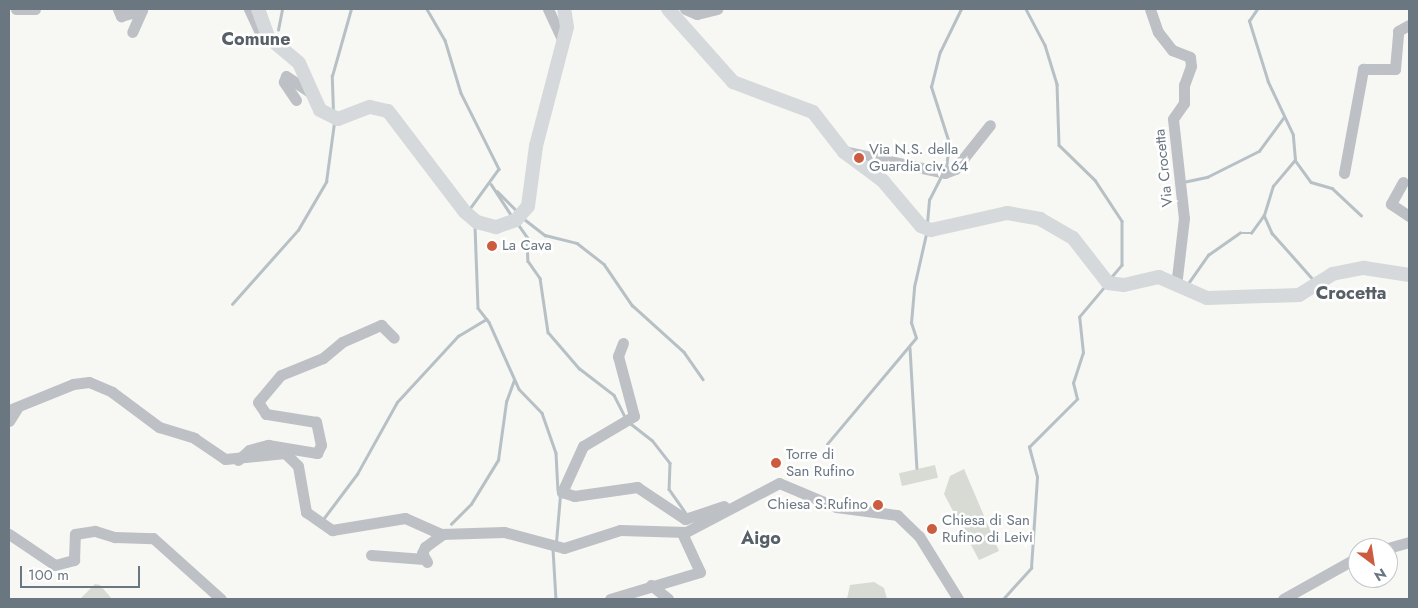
<!DOCTYPE html>
<style>
body{margin:0}
#map{position:relative;width:1418px;height:608px;overflow:hidden;background:#f7f7f4;font-family:Jost,sans-serif}
div>[style]{position:absolute}
[style*='--x']{left:calc(var(--x)*1px);top:calc(var(--y)*1px);width:calc(var(--w)*1px);rotate:calc(var(--a)*1deg)}
.green>*{inset:0;background:#d7dbd4;transform-origin:0 0}
.stream>*{height:2.5px;margin:-1.25px;padding:0 1.25px;transform-origin:1.25px;border-radius:1.25px;background:#b7c1c5}
.minor>*{height:11px;margin:-5.5px;padding:0 5.5px;transform-origin:5.5px;border-radius:5.5px;background:#bdc0c4}
.major>*{height:14px;margin:-7px;padding:0 7px;transform-origin:7px;border-radius:7px;background:#d5d9dc}
.dots>*{width:14px;height:14px;translate:-50% -50%;box-sizing:border-box;border:2px solid #fff;border-radius:50%}
span{translate:-50% -50%;white-space:nowrap;text-align:center;line-height:1.15;-webkit-text-stroke:5px #fff;paint-order:stroke}
.poi-label{font-size:15px;color:#6a7781}
.left{translate:0 -50%;text-align:left}
.right{translate:-100% -50%;text-align:right}
.street-label{font-size:15px;color:#6a7781}
.quarter-label{font-size:18px;color:#576067;font-weight:700}
.frame{position:absolute;inset:0;border:10px solid #6a7781;pointer-events:none}
.north{position:absolute;left:1348px;top:538px;width:50px;height:50px;box-sizing:border-box;background:#fff;border:1px solid #c3c9cd;border-radius:50%;rotate:149deg;font-size:14px;font-weight:700;line-height:20px;text-align:center;color:#6a7781}
.north::after{content:'';display:block;margin:auto;width:18px;height:22px;background:#cc5c3f;clip-path:polygon(50% 0,100% 100%,50% 72%,0 100%)}
.scale{position:absolute;left:20px;top:566px;width:120px;height:22px;box-sizing:border-box;border:2px solid #6a7781;border-top:0;padding-left:6px;font-size:15px;line-height:18px;white-space:nowrap;color:#6a7781;-webkit-text-stroke:4px #fff;paint-order:stroke}
</style>
<div id="map">
<div class="green">
<i style="left:935px;top:465px;width:13px;height:37px;rotate:77deg"></i>
<i style="clip-path:polygon(964px 469px,999px 551px,979px 560px,944px 494px,950px 476px)"></i>
<i style="clip-path:polygon(874px 582px,884px 588px,887px 599px,847px 599px,850px 585px)"></i>
<i style="clip-path:polygon(95px 584px,100px 585px,112px 599px,80px 599px)"></i>
</div>
<div class="stream">
<i style="--x:427;--y:9;--w:36;--a:60"></i>
<i style="--x:445;--y:40;--w:55;--a:73.2"></i>
<i style="--x:461;--y:93;--w:85;--a:63.4"></i>
<i style="--x:499;--y:169;--w:49;--a:125.9"></i>
<i style="--x:1026;--y:9;--w:41;--a:62.2"></i>
<i style="--x:1045;--y:45;--w:41;--a:72.9"></i>
<i style="--x:1057;--y:84;--w:61;--a:88.1"></i>
<i style="--x:1059;--y:145;--w:50;--a:44.2"></i>
<i style="--x:1095;--y:180;--w:49;--a:56.6"></i>
<i style="--x:1122;--y:221;--w:44;--a:90"></i>
<i style="--x:1122;--y:265;--w:17;--a:130"></i>
<i style="--x:278;--y:30;--w:21;--a:-79"></i>
<i style="--x:333;--y:112;--w:36;--a:-92"></i>
<i style="--x:332;--y:76;--w:70;--a:-74.2"></i>
<i style="--x:1295;--y:160;--w:27;--a:54"></i>
<i style="--x:1311;--y:182;--w:22;--a:16"></i>
<i style="--x:1332;--y:188;--w:40;--a:43"></i>
<i style="--x:946;--y:168;--w:25;--a:-83"></i>
<i style="--x:949;--y:143;--w:59;--a:-107.8"></i>
<i style="--x:931;--y:87;--w:36;--a:-76"></i>
<i style="--x:940;--y:52;--w:48;--a:-64"></i>
<i style="--x:1183;--y:182;--w:25;--a:-12"></i>
<i style="--x:1207;--y:177;--w:58;--a:-26.6"></i>
<i style="--x:1259;--y:151;--w:42;--a:-53.7"></i>
<i style="--x:491;--y:184;--w:38;--a:57"></i>
<i style="--x:497;--y:191;--w:30;--a:45"></i>
<i style="--x:1264;--y:215;--w:20;--a:66"></i>
<i style="--x:1272;--y:233;--w:60;--a:48.4"></i>
<i style="--x:523;--y:218;--w:28;--a:38"></i>
<i style="--x:545;--y:235;--w:33;--a:14"></i>
<i style="--x:577;--y:243;--w:34;--a:38"></i>
<i style="--x:604;--y:264;--w:50;--a:55.7"></i>
<i style="--x:632;--y:305;--w:70;--a:42.1"></i>
<i style="--x:684;--y:352;--w:33;--a:55"></i>
<i style="--x:927;--y:223;--w:23;--a:-85"></i>
<i style="--x:929;--y:200;--w:28;--a:-63"></i>
<i style="--x:518;--y:224;--w:16;--a:55"></i>
<i style="--x:527;--y:237;--w:24;--a:88"></i>
<i style="--x:528;--y:261;--w:21;--a:55"></i>
<i style="--x:540;--y:278;--w:55;--a:81.6"></i>
<i style="--x:548;--y:332;--w:48;--a:49.3"></i>
<i style="--x:579;--y:368;--w:44;--a:37.6"></i>
<i style="--x:614;--y:395;--w:25;--a:63"></i>
<i style="--x:475;--y:226;--w:82;--a:87.9"></i>
<i style="--x:478;--y:308;--w:18;--a:52"></i>
<i style="--x:489;--y:322;--w:73;--a:65.9"></i>
<i style="--x:519;--y:389;--w:33;--a:46"></i>
<i style="--x:542;--y:413;--w:42;--a:70.7"></i>
<i style="--x:556;--y:453;--w:37;--a:87"></i>
<i style="--x:1187;--y:285;--w:37;--a:-55"></i>
<i style="--x:1208;--y:255;--w:39;--a:-35"></i>
<i style="--x:1240;--y:233;--w:11;--a:0"></i>
<i style="--x:1251;--y:233;--w:22;--a:-54"></i>
<i style="--x:1264;--y:215;--w:30;--a:-73"></i>
<i style="--x:1273;--y:186;--w:34;--a:-50"></i>
<i style="--x:1295;--y:160;--w:25;--a:-95"></i>
<i style="--x:1293;--y:135;--w:59;--a:-115.3"></i>
<i style="--x:1268;--y:82;--w:64;--a:-107.3"></i>
<i style="--x:1249;--y:21;--w:14;--a:-56"></i>
<i style="--x:232;--y:304;--w:99;--a:-48.3"></i>
<i style="--x:298;--y:230;--w:56;--a:-59.7"></i>
<i style="--x:326;--y:182;--w:60;--a:-82.3"></i>
<i style="--x:910;--y:348;--w:120;--a:86.7"></i>
<i style="--x:630;--y:423;--w:28;--a:38"></i>
<i style="--x:652;--y:440;--w:29;--a:52"></i>
<i style="--x:670;--y:463;--w:26;--a:92"></i>
<i style="--x:669;--y:489;--w:29;--a:55"></i>
<i style="--x:827;--y:444;--w:138;--a:-50"></i>
<i style="--x:916;--y:338;--w:16;--a:-108"></i>
<i style="--x:911;--y:323;--w:36;--a:-85"></i>
<i style="--x:914;--y:287;--w:54;--a:-77.2"></i>
<i style="--x:324;--y:518;--w:55;--a:-53.1"></i>
<i style="--x:357;--y:474;--w:82;--a:-60.9"></i>
<i style="--x:397;--y:402;--w:90;--a:-47.3"></i>
<i style="--x:458;--y:336;--w:33;--a:-31"></i>
<i style="--x:451;--y:524;--w:28;--a:-45"></i>
<i style="--x:471;--y:504;--w:52;--a:-58.5"></i>
<i style="--x:498;--y:460;--w:59;--a:-82.1"></i>
<i style="--x:506;--y:402;--w:23;--a:-70"></i>
<i style="--x:556;--y:542;--w:47;--a:-85.1"></i>
<i style="--x:553;--y:549;--w:50;--a:86.6"></i>
<i style="--x:1003;--y:599;--w:42;--a:-47.9"></i>
<i style="--x:1031;--y:568;--w:91;--a:-86.2"></i>
<i style="--x:1037;--y:477;--w:31;--a:-105"></i>
<i style="--x:1029;--y:447;--w:68;--a:-45"></i>
<i style="--x:1077;--y:399;--w:16;--a:-104"></i>
<i style="--x:1073;--y:383;--w:32;--a:-72"></i>
<i style="--x:1083;--y:353;--w:36;--a:-96"></i>
<i style="--x:1079;--y:317;--w:40;--a:-50"></i>
</div>
<div class="minor">
<i style="--x:16;--y:9;--w:19;--a:0"></i>
<i style="--x:118;--y:9;--w:8;--a:67"></i>
<i style="--x:121;--y:16;--w:22;--a:-16"></i>
<i style="--x:142;--y:10;--w:24;--a:114"></i>
<i style="--x:249;--y:9;--w:31;--a:65"></i>
<i style="--x:262;--y:37;--w:6;--a:0"></i>
<i style="--x:548;--y:9;--w:35;--a:65"></i>
<i style="--x:685;--y:9;--w:13;--a:23"></i>
<i style="--x:697;--y:14;--w:21;--a:-14"></i>
<i style="--x:1150;--y:9;--w:24;--a:71"></i>
<i style="--x:1158;--y:32;--w:23;--a:52"></i>
<i style="--x:1172;--y:50;--w:19;--a:21"></i>
<i style="--x:1190;--y:57;--w:9;--a:84"></i>
<i style="--x:1191;--y:66;--w:20;--a:110"></i>
<i style="--x:1184;--y:85;--w:18;--a:90"></i>
<i style="--x:1184;--y:103;--w:19;--a:125"></i>
<i style="--x:1173;--y:119;--w:100;--a:83.7"></i>
<i style="--x:1184;--y:218;--w:68;--a:96.7"></i>
<i style="--x:296;--y:100;--w:22;--a:-124"></i>
<i style="--x:284;--y:82;--w:6;--a:-72"></i>
<i style="--x:286;--y:76;--w:32;--a:34"></i>
<i style="--x:843;--y:151;--w:104;--a:12.2"></i>
<i style="--x:945;--y:173;--w:11;--a:-22"></i>
<i style="--x:955;--y:169;--w:56;--a:-51.5"></i>
<i style="--x:1344;--y:173;--w:106;--a:-79.6"></i>
<i style="--x:1363;--y:69;--w:32;--a:0"></i>
<i style="--x:1395;--y:69;--w:38;--a:-85"></i>
<i style="--x:1398;--y:31;--w:13;--a:-29"></i>
<i style="--x:1403;--y:182;--w:25;--a:119"></i>
<i style="--x:1391;--y:204;--w:22;--a:34"></i>
<i style="--x:623;--y:343;--w:14;--a:111"></i>
<i style="--x:618;--y:356;--w:62;--a:75.1"></i>
<i style="--x:634;--y:416;--w:59;--a:149.5"></i>
<i style="--x:583;--y:446;--w:51;--a:114.5"></i>
<i style="--x:562;--y:492;--w:13;--a:18"></i>
<i style="--x:574;--y:496;--w:64;--a:-8.1"></i>
<i style="--x:637;--y:487;--w:58;--a:33.7"></i>
<i style="--x:685;--y:519;--w:41;--a:-18.4"></i>
<i style="--x:9;--y:410;--w:69;--a:-22.1"></i>
<i style="--x:73;--y:384;--w:16;--a:-7"></i>
<i style="--x:89;--y:382;--w:25;--a:23"></i>
<i style="--x:112;--y:392;--w:59;--a:36.7"></i>
<i style="--x:159;--y:427;--w:37;--a:17"></i>
<i style="--x:194;--y:438;--w:37;--a:34"></i>
<i style="--x:225;--y:459;--w:60;--a:-5.7"></i>
<i style="--x:285;--y:453;--w:18;--a:45"></i>
<i style="--x:298;--y:466;--w:47;--a:80.1"></i>
<i style="--x:306;--y:512;--w:32;--a:35"></i>
<i style="--x:332;--y:530;--w:74;--a:-9.3"></i>
<i style="--x:405;--y:518;--w:39;--a:24"></i>
<i style="--x:441;--y:534;--w:63;--a:-1.8"></i>
<i style="--x:504;--y:532;--w:62;--a:14.9"></i>
<i style="--x:564;--y:548;--w:59;--a:-17.8"></i>
<i style="--x:620;--y:530;--w:66;--a:1.7"></i>
<i style="--x:686;--y:532;--w:105;--a:-27.8"></i>
<i style="--x:779;--y:483;--w:62;--a:22.8"></i>
<i style="--x:836;--y:507;--w:62;--a:7.5"></i>
<i style="--x:897;--y:515;--w:30;--a:44"></i>
<i style="--x:919;--y:536;--w:74;--a:58.2"></i>
<i style="--x:9;--y:421;--w:15;--a:-58"></i>
<i style="--x:238;--y:460;--w:15;--a:-42"></i>
<i style="--x:249;--y:450;--w:20;--a:-15"></i>
<i style="--x:268;--y:445;--w:50;--a:9.3"></i>
<i style="--x:317;--y:453;--w:9;--a:-63"></i>
<i style="--x:321;--y:445;--w:24;--a:-102"></i>
<i style="--x:316;--y:422;--w:51;--a:-170.9"></i>
<i style="--x:266;--y:414;--w:14;--a:-124"></i>
<i style="--x:258;--y:402;--w:35;--a:-50"></i>
<i style="--x:281;--y:375;--w:45;--a:-22"></i>
<i style="--x:323;--y:358;--w:25;--a:-40"></i>
<i style="--x:342;--y:342;--w:43;--a:-23.6"></i>
<i style="--x:381;--y:325;--w:18;--a:45"></i>
<i style="--x:9;--y:534;--w:55;--a:34"></i>
<i style="--x:55;--y:565;--w:20;--a:-15"></i>
<i style="--x:74;--y:560;--w:26;--a:-88"></i>
<i style="--x:75;--y:534;--w:20;--a:-9"></i>
<i style="--x:95;--y:531;--w:21;--a:17"></i>
<i style="--x:115;--y:537;--w:38;--a:2"></i>
<i style="--x:153;--y:538;--w:91;--a:41.9"></i>
<i style="--x:1388;--y:548;--w:22;--a:-16"></i>
<i style="--x:371;--y:555;--w:53;--a:4.3"></i>
<i style="--x:427;--y:562;--w:10;--a:-119"></i>
<i style="--x:422;--y:553;--w:7;--a:-63"></i>
<i style="--x:425;--y:547;--w:22;--a:-36"></i>
<i style="--x:651;--y:585;--w:22;--a:39"></i>
<i style="--x:610;--y:599;--w:94;--a:-16.7"></i>
<i style="--x:700;--y:572;--w:43;--a:-114.8"></i>
<i style="--x:1283;--y:599;--w:86;--a:-29.2"></i>
</div>
<div class="major">
<i style="--x:258;--y:9;--w:30;--a:70"></i>
<i style="--x:268;--y:37;--w:40;--a:40"></i>
<i style="--x:299;--y:63;--w:51;--a:65.9"></i>
<i style="--x:320;--y:110;--w:20;--a:27"></i>
<i style="--x:338;--y:119;--w:34;--a:-21"></i>
<i style="--x:370;--y:107;--w:18;--a:13"></i>
<i style="--x:388;--y:111;--w:127;--a:52.7"></i>
<i style="--x:465;--y:212;--w:16;--a:40"></i>
<i style="--x:477;--y:222;--w:20;--a:15"></i>
<i style="--x:496;--y:227;--w:21;--a:-19"></i>
<i style="--x:516;--y:220;--w:18;--a:-49"></i>
<i style="--x:528;--y:206;--w:61;--a:-82.4"></i>
<i style="--x:536;--y:146;--w:123;--a:-75.4"></i>
<i style="--x:567;--y:27;--w:18;--a:-99"></i>
<i style="--x:668;--y:9;--w:98;--a:48.3"></i>
<i style="--x:733;--y:82;--w:85;--a:20.6"></i>
<i style="--x:813;--y:112;--w:51;--a:52.2"></i>
<i style="--x:844;--y:152;--w:49;--a:36.6"></i>
<i style="--x:883;--y:181;--w:59;--a:49.8"></i>
<i style="--x:921;--y:226;--w:11;--a:22"></i>
<i style="--x:931;--y:230;--w:78;--a:-12.6"></i>
<i style="--x:1007;--y:213;--w:34;--a:10"></i>
<i style="--x:1040;--y:219;--w:38;--a:30"></i>
<i style="--x:1073;--y:238;--w:57;--a:52.1"></i>
<i style="--x:1108;--y:283;--w:16;--a:7"></i>
<i style="--x:1124;--y:285;--w:36;--a:-13"></i>
<i style="--x:1159;--y:277;--w:52;--a:23.6"></i>
<i style="--x:1207;--y:298;--w:92;--a:-1.9"></i>
<i style="--x:1299;--y:295;--w:39;--a:-32"></i>
<i style="--x:1332;--y:274;--w:33;--a:-11"></i>
<i style="--x:1364;--y:268;--w:46;--a:8.8"></i>
</div>
<div class="dots">
<i style="left:859px;top:158px;background:#cc5c3f"></i>
<i style="left:492px;top:246px;background:#cc5c3f"></i>
<i style="left:776px;top:463px;background:#cc5c3f"></i>
<i style="left:878px;top:505px;background:#cc5c3f"></i>
<i style="left:932px;top:529px;background:#cc5c3f"></i>
</div>
<div class="poi-label">
<span class="left" style="left:869px;top:158px">Via N.S. della<br>Guardia civ. 64</span>
<span class="left" style="left:502px;top:246px">La Cava</span>
<span class="left" style="left:786px;top:463px">Torre di<br>San Rufino</span>
<span class="right" style="left:868px;top:505px">Chiesa S.Rufino</span>
<span class="left" style="left:942px;top:529px">Chiesa di San<br>Rufino di Leivi</span>
</div>
<div class="street-label">
<span style="left:1164px;top:168px;rotate:-96deg">Via Crocetta</span>
</div>
<div class="quarter-label">
<span style="left:256px;top:39px">Comune</span>
<span style="left:1351px;top:293px">Crocetta</span>
<span style="left:761px;top:538px">Aigo</span>
</div>
<div class="frame"></div>
<div class="north">N</div>
<div class="scale">100 m</div>
</div>
